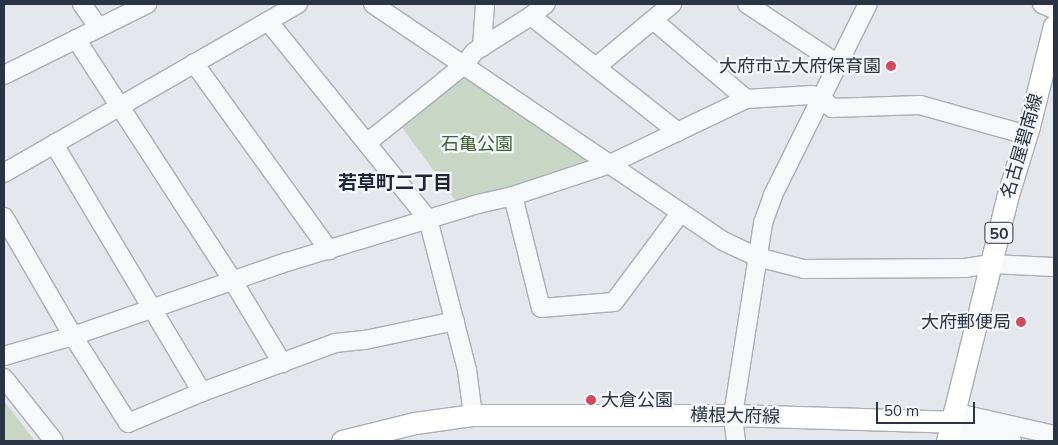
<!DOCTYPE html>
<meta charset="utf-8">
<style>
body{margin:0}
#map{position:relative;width:1058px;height:445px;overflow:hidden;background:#e4e7ec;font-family:Mulish,"Noto Sans JP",sans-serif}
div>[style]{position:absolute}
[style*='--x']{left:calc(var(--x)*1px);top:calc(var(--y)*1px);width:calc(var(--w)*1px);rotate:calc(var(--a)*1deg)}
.green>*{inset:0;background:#c9d6c5}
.roads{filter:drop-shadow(1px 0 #a9aeb7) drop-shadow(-1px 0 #a9aeb7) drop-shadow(0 1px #a9aeb7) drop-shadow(0 -1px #a9aeb7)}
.minor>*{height:18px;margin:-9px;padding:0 9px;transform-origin:9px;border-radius:9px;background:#f7f8fa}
.major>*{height:21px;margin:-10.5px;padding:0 10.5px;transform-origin:10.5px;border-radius:10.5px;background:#fff}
.dots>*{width:14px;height:14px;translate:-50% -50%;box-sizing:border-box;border:2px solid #f4f6f9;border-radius:50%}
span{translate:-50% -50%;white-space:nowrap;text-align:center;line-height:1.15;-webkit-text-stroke:4.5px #f4f6f9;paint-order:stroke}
.shield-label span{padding:1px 4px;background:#f4f6f9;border:1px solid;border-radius:4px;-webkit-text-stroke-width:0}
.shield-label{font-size:16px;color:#2b3445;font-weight:700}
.poi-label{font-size:18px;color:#2b3445}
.right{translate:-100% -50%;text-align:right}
.left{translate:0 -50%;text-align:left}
.park-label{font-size:18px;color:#3f6138}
.street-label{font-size:18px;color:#2b3445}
.neighbourhood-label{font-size:19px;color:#1d2536;font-weight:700}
.frame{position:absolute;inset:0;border:5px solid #2b3445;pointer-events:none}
.scale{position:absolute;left:876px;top:402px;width:99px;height:22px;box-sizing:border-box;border:2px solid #2b3445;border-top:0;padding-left:6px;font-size:15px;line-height:18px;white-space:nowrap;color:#2b3445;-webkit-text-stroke:4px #f4f6f9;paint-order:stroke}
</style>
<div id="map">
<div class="green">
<i style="clip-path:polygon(462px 72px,588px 157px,586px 162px,458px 204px,401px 126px)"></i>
<i style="clip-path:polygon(4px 401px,35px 441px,4px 441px)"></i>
</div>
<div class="roads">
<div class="minor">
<i style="--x:82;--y:4;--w:28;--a:55"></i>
<i style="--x:373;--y:4;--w:423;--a:34.1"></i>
<i style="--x:723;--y:241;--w:38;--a:25"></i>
<i style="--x:757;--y:257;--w:49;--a:14.3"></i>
<i style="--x:804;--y:269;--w:161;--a:-0.4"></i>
<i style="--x:965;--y:268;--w:26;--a:-9"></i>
<i style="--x:991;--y:264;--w:63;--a:2.7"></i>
<i style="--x:747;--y:4;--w:109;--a:33.4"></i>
<i style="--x:1042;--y:4;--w:13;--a:23"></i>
<i style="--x:531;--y:16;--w:187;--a:38.3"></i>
<i style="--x:653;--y:20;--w:122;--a:40.3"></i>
<i style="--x:268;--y:21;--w:255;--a:51.1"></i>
<i style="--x:428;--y:219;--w:156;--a:75.5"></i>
<i style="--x:467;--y:370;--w:45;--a:82.4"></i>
<i style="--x:76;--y:39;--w:288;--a:57"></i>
<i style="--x:233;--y:281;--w:96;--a:59.1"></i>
<i style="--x:482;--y:47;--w:43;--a:-86"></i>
<i style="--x:194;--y:63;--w:231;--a:54.2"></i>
<i style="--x:596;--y:67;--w:99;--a:-39.7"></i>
<i style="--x:4;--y:75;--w:160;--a:-26.4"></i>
<i style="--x:368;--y:142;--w:123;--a:-38.7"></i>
<i style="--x:464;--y:65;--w:16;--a:-52"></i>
<i style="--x:474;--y:52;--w:67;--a:-32.3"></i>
<i style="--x:531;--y:16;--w:19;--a:-39"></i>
<i style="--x:54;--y:144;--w:289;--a:59.2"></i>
<i style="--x:4;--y:173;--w:339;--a:-29.9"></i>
<i style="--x:513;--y:196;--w:115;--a:76"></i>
<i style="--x:541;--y:308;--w:73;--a:-4.7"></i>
<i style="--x:614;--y:302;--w:112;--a:-53.3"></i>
<i style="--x:4;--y:217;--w:138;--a:59.9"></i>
<i style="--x:73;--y:336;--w:103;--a:57.7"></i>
<i style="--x:128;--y:423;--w:80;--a:-22.7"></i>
<i style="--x:202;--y:392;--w:142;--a:-20.2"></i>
<i style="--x:335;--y:343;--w:30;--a:-6"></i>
<i style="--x:365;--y:340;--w:92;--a:-11.9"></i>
<i style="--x:4;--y:356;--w:72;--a:-16.2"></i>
<i style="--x:73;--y:336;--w:226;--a:-19.1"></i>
<i style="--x:287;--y:262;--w:200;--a:-16.9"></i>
<i style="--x:478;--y:204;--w:36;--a:-13"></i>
<i style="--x:513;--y:196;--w:102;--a:-18.3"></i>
<i style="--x:610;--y:164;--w:151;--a:-25.5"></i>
<i style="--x:746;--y:99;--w:66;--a:-3.5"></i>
<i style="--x:812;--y:95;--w:9;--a:18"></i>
<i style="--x:821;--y:98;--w:15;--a:42"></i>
<i style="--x:832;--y:108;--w:88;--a:-2"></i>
<i style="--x:920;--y:105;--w:111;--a:15.7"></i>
<i style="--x:4;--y:378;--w:80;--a:51.6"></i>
<i style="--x:953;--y:412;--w:104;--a:12.8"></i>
<i style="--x:950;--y:430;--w:63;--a:10.1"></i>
<i style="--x:736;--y:441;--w:26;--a:-97"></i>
<i style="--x:733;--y:415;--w:194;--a:-81.1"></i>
<i style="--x:763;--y:223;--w:30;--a:-70"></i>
<i style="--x:773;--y:195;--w:213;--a:-63.6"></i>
</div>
<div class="major">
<i style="--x:342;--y:441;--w:75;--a:-13.9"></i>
<i style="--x:415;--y:423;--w:59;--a:-7.9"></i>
<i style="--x:473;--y:415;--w:260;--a:0"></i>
<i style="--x:733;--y:415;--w:218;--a:1.8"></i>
<i style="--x:947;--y:441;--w:250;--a:-76.1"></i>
<i style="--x:1007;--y:198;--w:75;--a:-73"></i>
<i style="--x:1029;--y:126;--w:103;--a:-76"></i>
</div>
</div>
<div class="dots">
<i style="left:891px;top:66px;background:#d1495b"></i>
<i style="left:1021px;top:322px;background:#d1495b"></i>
<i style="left:591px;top:400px;background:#d1495b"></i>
</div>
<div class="shield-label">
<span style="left:999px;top:233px">50</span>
</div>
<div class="poi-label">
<span class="right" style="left:881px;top:66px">大府市立大府保育園</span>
<span class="right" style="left:1011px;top:322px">大府郵便局</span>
<span class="left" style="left:601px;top:400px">大倉公園</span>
</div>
<div class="park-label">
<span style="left:477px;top:144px">石亀公園</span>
</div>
<div class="street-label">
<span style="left:1022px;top:146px;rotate:-74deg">名古屋碧南線</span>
<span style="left:735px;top:416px;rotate:1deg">横根大府線</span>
</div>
<div class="neighbourhood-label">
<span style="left:395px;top:183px">若草町二丁目</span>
</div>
<div class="frame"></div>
<div class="scale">50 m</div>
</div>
